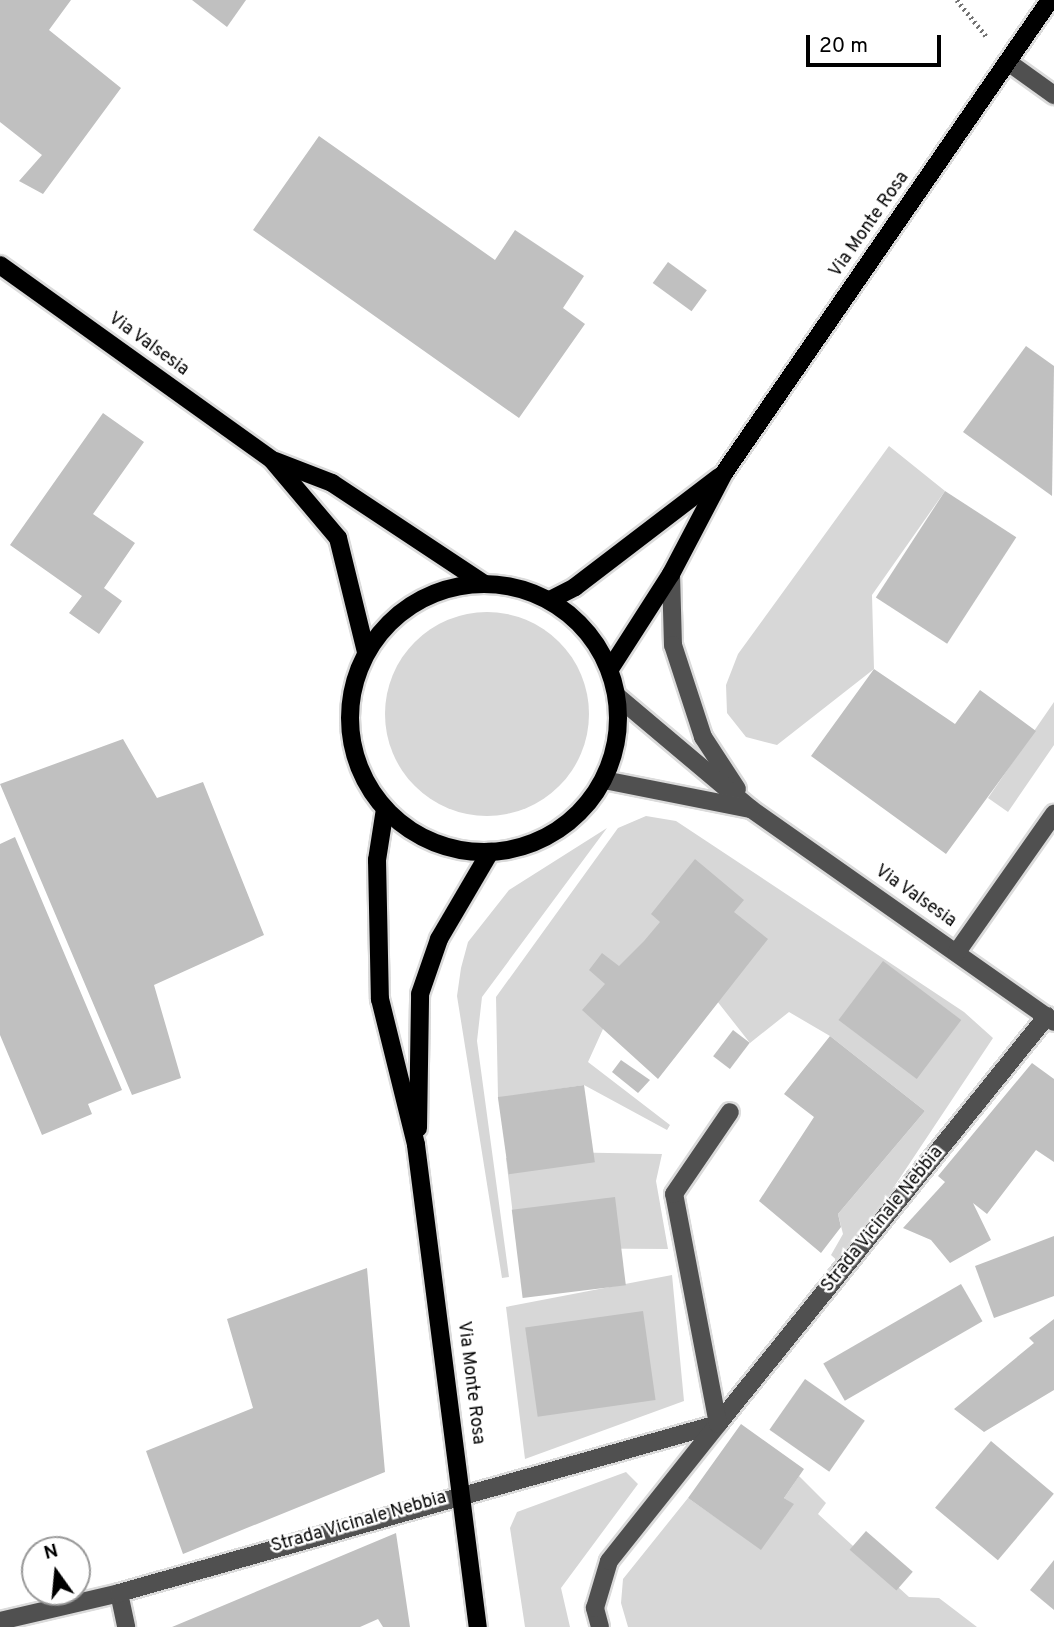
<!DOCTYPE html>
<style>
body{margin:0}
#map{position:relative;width:1054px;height:1627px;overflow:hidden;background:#fff;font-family:Overpass,sans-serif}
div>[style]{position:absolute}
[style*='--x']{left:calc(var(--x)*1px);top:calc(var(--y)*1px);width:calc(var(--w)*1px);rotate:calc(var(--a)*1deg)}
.green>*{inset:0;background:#d7d7d7}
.round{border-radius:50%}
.building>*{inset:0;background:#c0c0c0;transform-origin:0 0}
.path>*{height:4.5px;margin-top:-2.25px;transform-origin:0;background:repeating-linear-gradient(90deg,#727272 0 2px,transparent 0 5.5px)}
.roads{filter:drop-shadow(2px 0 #dbdbdb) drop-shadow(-2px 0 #dbdbdb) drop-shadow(0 2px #dbdbdb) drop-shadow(0 -2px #dbdbdb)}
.minor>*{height:18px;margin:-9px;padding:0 9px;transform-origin:9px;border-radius:9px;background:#505050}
.major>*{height:18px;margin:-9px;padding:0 9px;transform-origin:9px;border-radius:9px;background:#000}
.major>.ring{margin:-9px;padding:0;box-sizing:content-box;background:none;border:18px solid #000;border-radius:50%}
span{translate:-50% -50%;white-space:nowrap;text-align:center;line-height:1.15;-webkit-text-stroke:5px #fff;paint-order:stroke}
.street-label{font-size:18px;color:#000}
.north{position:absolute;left:21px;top:1536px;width:70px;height:70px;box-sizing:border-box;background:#fff;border:2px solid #999;border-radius:50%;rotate:345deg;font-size:19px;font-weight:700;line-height:28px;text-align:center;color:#000}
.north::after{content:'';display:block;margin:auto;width:24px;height:32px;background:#000;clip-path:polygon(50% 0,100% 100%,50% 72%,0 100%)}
.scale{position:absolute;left:806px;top:35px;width:135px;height:32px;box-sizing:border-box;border:4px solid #000;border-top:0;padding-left:9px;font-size:21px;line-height:24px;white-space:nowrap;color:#000;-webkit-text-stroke:5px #fff;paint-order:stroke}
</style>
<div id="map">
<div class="green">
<i style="clip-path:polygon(889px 446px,945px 491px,872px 595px,874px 669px,777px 745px,746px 737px,727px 713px,726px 685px,738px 654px)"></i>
<i class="round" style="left:385px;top:612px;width:204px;height:204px"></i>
<i style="clip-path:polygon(1054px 702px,1054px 745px,1008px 812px,988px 798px)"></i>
<i style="clip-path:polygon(646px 816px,676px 821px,964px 1012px,993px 1038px,842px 1265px,831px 1255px,843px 1234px,838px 1214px,925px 1111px,830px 1036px,789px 1012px,750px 1043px,717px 1001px,603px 1029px,588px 1062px,670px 1125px,667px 1130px,584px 1085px,498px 1098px,496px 997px,618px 828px)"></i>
<i style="clip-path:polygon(607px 828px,482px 997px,477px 1041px,509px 1277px,502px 1278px,457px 996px,461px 968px,468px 942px,509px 890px)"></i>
<i style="clip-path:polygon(555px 1152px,662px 1154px,656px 1181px,668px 1249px,517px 1248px,506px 1158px)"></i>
<i style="clip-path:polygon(672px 1275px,684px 1401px,525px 1459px,506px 1307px)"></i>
<i style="clip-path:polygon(626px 1472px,638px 1484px,561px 1588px,570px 1627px,525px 1627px,510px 1528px,517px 1512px)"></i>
<i style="clip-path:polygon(799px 1476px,826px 1503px,818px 1514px,909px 1597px,939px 1598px,977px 1627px,628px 1627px,621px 1603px,623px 1579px,688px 1498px,761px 1549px,793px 1504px,784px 1498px)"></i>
</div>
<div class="building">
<i style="clip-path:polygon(0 0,71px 0,49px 30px,121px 88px,43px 194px,19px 181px,42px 155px,0 122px)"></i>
<i style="clip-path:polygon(192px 0,246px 0,227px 27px)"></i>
<i style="clip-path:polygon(319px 136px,495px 260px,515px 230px,584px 276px,563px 308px,585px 324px,519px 418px,253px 230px)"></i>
<i style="left:668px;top:262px;width:48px;height:26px;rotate:36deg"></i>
<i style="clip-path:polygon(1026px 346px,1054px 366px,1052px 496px,963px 432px)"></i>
<i style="clip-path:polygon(103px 413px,144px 442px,93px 514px,135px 543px,104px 588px,122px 601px,99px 634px,69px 613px,82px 596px,10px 545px)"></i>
<i style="left:945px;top:491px;width:85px;height:127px;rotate:33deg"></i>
<i style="clip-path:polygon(874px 669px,955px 724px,980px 690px,1036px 731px,946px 854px,811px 756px)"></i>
<i style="clip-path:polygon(123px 739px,157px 798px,203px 782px,264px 935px,154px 985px,181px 1078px,132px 1095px,0 784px)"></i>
<i style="clip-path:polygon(15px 837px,122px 1090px,88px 1104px,92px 1114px,42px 1135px,0 1035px,0 844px)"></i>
<i style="clip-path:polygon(695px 859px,744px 900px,734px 912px,768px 939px,658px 1079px,582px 1010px,605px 984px,589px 970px,602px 953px,619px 966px,644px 941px,660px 922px,651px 914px)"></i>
<i style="left:883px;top:961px;width:98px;height:74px;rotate:37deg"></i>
<i style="left:733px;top:1030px;width:21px;height:33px;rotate:37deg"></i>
<i style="clip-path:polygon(830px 1036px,925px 1111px,838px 1214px,841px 1227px,821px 1253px,759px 1201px,814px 1117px,784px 1094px)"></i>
<i style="clip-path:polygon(621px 1060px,650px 1080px,638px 1093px,612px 1072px)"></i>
<i style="clip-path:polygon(1032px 1063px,1054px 1079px,1054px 1162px,1036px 1150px,987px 1214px,973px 1203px,991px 1240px,950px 1263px,931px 1240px,903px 1228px,945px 1182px,938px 1176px)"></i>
<i style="left:584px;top:1085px;width:78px;height:87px;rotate:82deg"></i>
<i style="left:615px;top:1197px;width:89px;height:104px;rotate:83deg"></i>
<i style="clip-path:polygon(1054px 1236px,1054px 1296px,994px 1318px,975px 1266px)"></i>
<i style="clip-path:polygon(367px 1268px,385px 1472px,183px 1554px,146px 1451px,253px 1408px,227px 1319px)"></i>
<i style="left:961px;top:1284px;width:43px;height:159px;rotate:60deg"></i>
<i style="left:643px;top:1311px;width:90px;height:119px;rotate:82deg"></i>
<i style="clip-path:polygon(1054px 1319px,1054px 1390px,984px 1432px,954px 1409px,1034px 1343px,1029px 1338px)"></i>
<i style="left:805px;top:1379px;width:73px;height:62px;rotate:35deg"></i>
<i style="clip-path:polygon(741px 1424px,804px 1469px,784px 1498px,794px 1504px,761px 1550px,688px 1498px)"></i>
<i style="left:991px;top:1441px;width:82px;height:87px;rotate:40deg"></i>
<i style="left:866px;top:1531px;width:62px;height:25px;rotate:41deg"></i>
<i style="clip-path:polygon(396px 1533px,410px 1627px,383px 1627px,378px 1619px,360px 1627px,172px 1627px)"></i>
<i style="clip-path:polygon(1054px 1560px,1054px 1610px,1030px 1590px)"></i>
</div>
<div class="path">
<i style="--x:957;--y:0;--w:48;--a:51"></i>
</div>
<div class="roads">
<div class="minor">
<i style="--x:1008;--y:62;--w:57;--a:35.7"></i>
<i style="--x:671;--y:574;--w:71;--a:88.4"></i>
<i style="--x:673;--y:645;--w:97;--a:71.9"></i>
<i style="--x:703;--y:737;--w:62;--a:56.8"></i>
<i style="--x:618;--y:697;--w:174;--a:40.1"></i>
<i style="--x:751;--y:809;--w:370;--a:35.1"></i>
<i style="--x:604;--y:780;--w:150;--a:11.2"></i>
<i style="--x:957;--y:952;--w:169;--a:-54.9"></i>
<i style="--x:119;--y:1593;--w:35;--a:78"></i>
<i style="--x:0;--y:1621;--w:122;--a:-13.2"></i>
<i style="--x:119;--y:1593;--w:622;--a:-15.76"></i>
<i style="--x:718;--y:1424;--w:524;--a:-51.12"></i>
<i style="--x:600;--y:1627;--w:20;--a:-105"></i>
<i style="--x:595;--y:1608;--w:49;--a:-73.4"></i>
<i style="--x:609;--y:1561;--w:175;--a:-51.5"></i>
<i style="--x:718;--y:1424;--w:234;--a:-100.8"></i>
<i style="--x:674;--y:1194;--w:99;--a:-55.7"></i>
</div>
<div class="major">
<i style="--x:0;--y:265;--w:335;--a:35.6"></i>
<i style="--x:272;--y:460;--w:102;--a:49.8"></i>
<i style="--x:338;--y:538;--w:117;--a:76.2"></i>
<i style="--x:275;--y:461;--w:61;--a:21.1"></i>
<i style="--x:332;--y:483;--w:181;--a:33.5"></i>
<i class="ring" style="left:350px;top:584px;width:250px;height:250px"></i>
<i style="--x:550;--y:600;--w:28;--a:-27"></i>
<i style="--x:575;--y:587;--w:181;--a:-37.4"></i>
<i style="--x:610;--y:669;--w:113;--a:-57.3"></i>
<i style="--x:671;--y:574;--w:114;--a:-62.3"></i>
<i style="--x:724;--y:473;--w:574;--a:-55.42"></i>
<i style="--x:385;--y:809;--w:52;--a:98.9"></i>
<i style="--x:377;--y:860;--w:139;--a:88.8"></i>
<i style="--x:380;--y:999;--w:150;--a:76.1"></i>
<i style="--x:416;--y:1145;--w:486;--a:82.7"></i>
<i style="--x:418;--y:1128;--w:134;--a:-89.1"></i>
<i style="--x:420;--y:994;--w:58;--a:-70.9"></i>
<i style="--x:439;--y:939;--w:101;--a:-59.6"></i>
</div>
</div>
<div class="street-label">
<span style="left:870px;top:225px;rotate:-55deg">Via Monte Rosa</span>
<span style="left:148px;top:345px;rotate:36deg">Via Valsesia</span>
<span style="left:915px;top:897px;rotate:35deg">Via Valsesia</span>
<span style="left:883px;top:1220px;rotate:-51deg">Strada Vicinale Nebbia</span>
<span style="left:470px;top:1383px;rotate:83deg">Via Monte Rosa</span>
<span style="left:359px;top:1523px;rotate:-16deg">Strada Vicinale Nebbia</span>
</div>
<div class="north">N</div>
<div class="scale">20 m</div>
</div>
